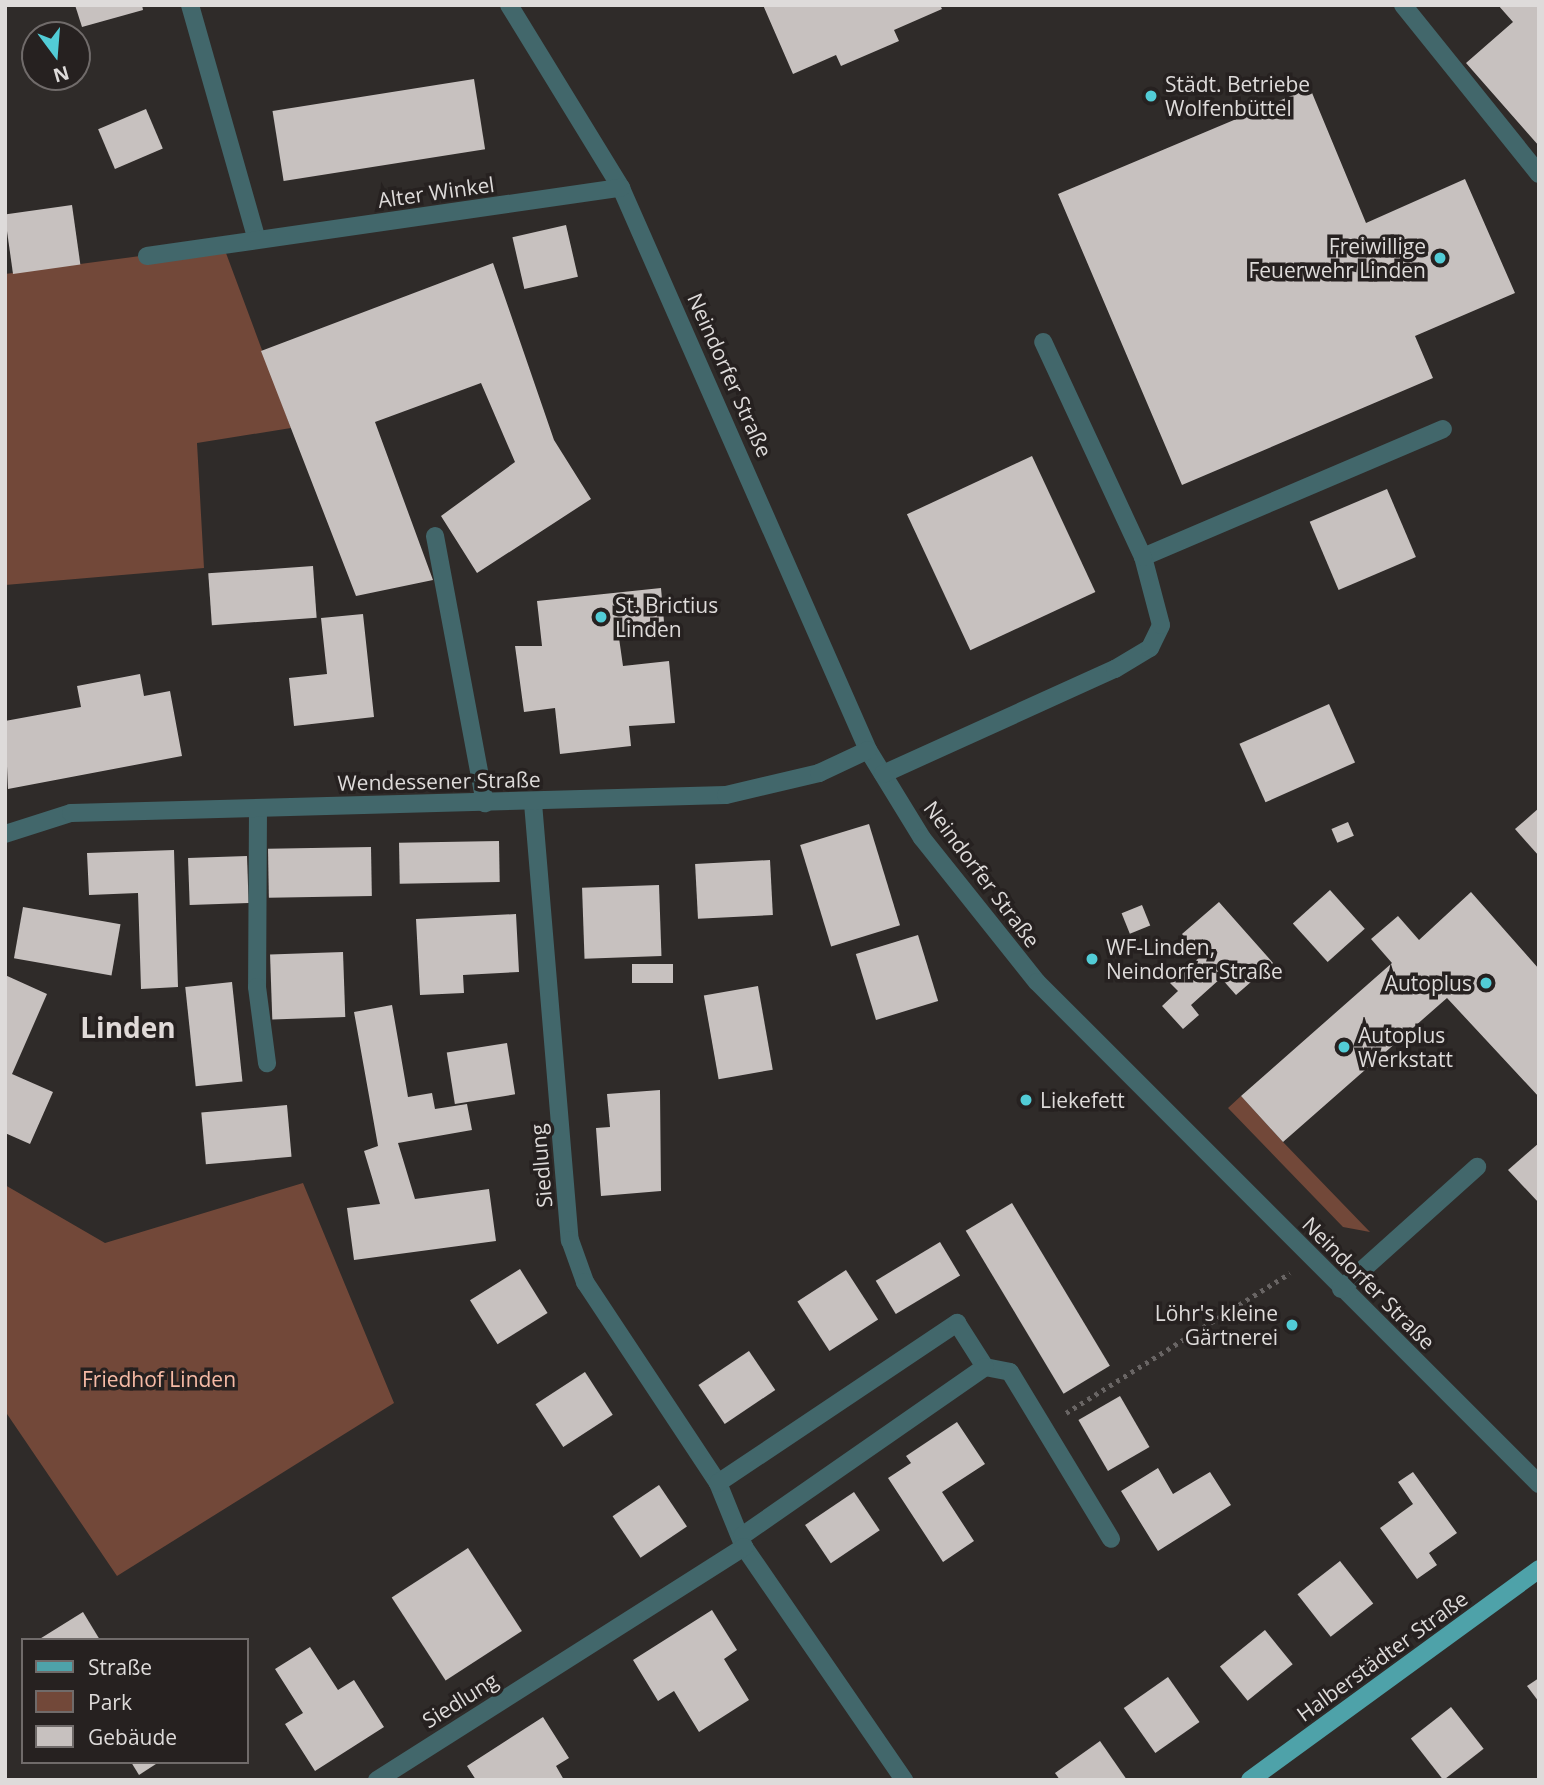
<!DOCTYPE html>
<meta charset="utf-8">
<style>
body{margin:0}
#map{position:relative;width:1544px;height:1785px;overflow:hidden;background:#2f2b29;font-family:"Open Sans",sans-serif}
div>[style]{position:absolute}
[style*='--x']{left:calc(var(--x)*1px);top:calc(var(--y)*1px);width:calc(var(--w)*1px);rotate:calc(var(--a)*1deg)}
.green>*{inset:0;background:#724839}
.building>*{inset:0;background:#c7c1bf;transform-origin:0 0}
.path>*{height:4.5px;margin-top:-2.25px;transform-origin:0;background:repeating-linear-gradient(90deg,#696564 0 3.5px,transparent 0 8.5px)}
.minor>*{height:18px;margin:-9px;padding:0 9px;transform-origin:9px;border-radius:9px;background:#42676b}
.major>*{height:18px;margin:-9px;padding:0 9px;transform-origin:9px;border-radius:9px;background:#4ea2a9}
.dots>*{width:19px;height:19px;translate:-50% -50%;box-sizing:border-box;border:4px solid #262120;border-radius:50%}
span{translate:-50% -50%;white-space:nowrap;text-align:center;line-height:1.15;-webkit-text-stroke:7px #262120;paint-order:stroke}
.poi-label{font-size:21px;color:#dedbda}
.left{translate:0 -50%;text-align:left}
.right{translate:-100% -50%;text-align:right}
.street-label{font-size:21px;color:#dedbda}
.park-label{font-size:21px;color:#f7bba6}
.district-label{font-size:28px;color:#e0dad8;font-weight:700}
.frame{position:absolute;inset:0;border:7px solid #dedbda;pointer-events:none}
.legend{position:absolute;left:21px;top:1638px;width:228px;height:126px;box-sizing:border-box;background:#262120;border:2px solid #706b6a;margin:0;padding:9px 12px;list-style:none;font-size:21px;color:#dedbda}
.legend li{display:flex;align-items:center;gap:14px;height:35px}
.legend b{width:35px;border:2px solid #706b6a}
.north{position:absolute;left:21px;top:21px;width:70px;height:70px;box-sizing:border-box;background:#262120;border:2px solid #706b6a;border-radius:50%;rotate:164deg;font-size:19px;font-weight:700;line-height:28px;text-align:center;color:#dedbda}
.north::after{content:'';display:block;margin:auto;width:24px;height:32px;background:#52ccd6;clip-path:polygon(50% 0,100% 100%,50% 72%,0 100%)}
</style>
<div id="map">
<div class="green">
<i style="clip-path:polygon(223px 245px,291px 428px,197px 443px,204px 568px,5px 585px,5px 274px)"></i>
<i style="clip-path:polygon(1241px 1096px,1283px 1142px,1370px 1232px,1343px 1227px,1228px 1108px)"></i>
<i style="clip-path:polygon(303px 1183px,394px 1403px,117px 1576px,5px 1411px,5px 1185px,105px 1243px)"></i>
</div>
<div class="building">
<i style="clip-path:polygon(75px 5px,142px 5px,143px 10px,82px 27px)"></i>
<i style="clip-path:polygon(763px 5px,940px 5px,942px 9px,894px 30px,899px 41px,841px 66px,836px 55px,793px 74px)"></i>
<i style="clip-path:polygon(1498px 5px,1539px 5px,1539px 146px,1466px 63px,1513px 22px)"></i>
<i style="left:474px;top:79px;width:71px;height:204px;rotate:81deg"></i>
<i style="clip-path:polygon(1310px 88px,1366px 223px,1465px 179px,1515px 293px,1415px 336px,1433px 378px,1182px 485px,1058px 194px)"></i>
<i style="left:146px;top:109px;width:43px;height:52px;rotate:67deg"></i>
<i style="left:72px;top:205px;width:60px;height:68px;rotate:82deg"></i>
<i style="left:566px;top:225px;width:53px;height:55px;rotate:77deg"></i>
<i style="clip-path:polygon(493px 263px,554px 440px,591px 499px,477px 573px,441px 516px,515px 462px,481px 383px,375px 422px,433px 580px,356px 596px,261px 351px)"></i>
<i style="left:1032px;top:456px;width:150px;height:138px;rotate:65deg"></i>
<i style="left:1387px;top:489px;width:74px;height:84px;rotate:67deg"></i>
<i style="left:313px;top:566px;width:52px;height:105px;rotate:86deg"></i>
<i style="clip-path:polygon(661px 588px,665px 633px,619px 638px,623px 666px,669px 661px,675px 723px,629px 726px,631px 746px,560px 754px,555px 708px,524px 712px,515px 646px,542px 646px,537px 601px)"></i>
<i style="clip-path:polygon(363px 614px,374px 717px,294px 726px,289px 678px,327px 674px,321px 618px)"></i>
<i style="clip-path:polygon(140px 674px,144px 696px,170px 691px,182px 756px,8px 789px,5px 721px,81px 707px,77px 686px)"></i>
<i style="left:1329px;top:704px;width:64px;height:98px;rotate:66deg"></i>
<i style="clip-path:polygon(1539px 808px,1539px 856px,1515px 829px)"></i>
<i style="left:1348px;top:822px;width:15px;height:18px;rotate:67deg"></i>
<i style="left:869px;top:824px;width:106px;height:72px;rotate:73deg"></i>
<i style="left:499px;top:841px;width:41px;height:100px;rotate:89deg"></i>
<i style="left:371px;top:847px;width:49px;height:103px;rotate:89deg"></i>
<i style="clip-path:polygon(174px 850px,178px 987px,141px 989px,138px 893px,89px 895px,87px 853px)"></i>
<i style="left:247px;top:856px;width:47px;height:59px;rotate:88deg"></i>
<i style="left:770px;top:860px;width:55px;height:75px;rotate:87deg"></i>
<i style="left:659px;top:885px;width:71px;height:77px;rotate:88deg"></i>
<i style="left:1330px;top:890px;width:52px;height:50px;rotate:48deg"></i>
<i style="clip-path:polygon(1471px 892px,1539px 969px,1539px 1097px,1447px 998px,1283px 1142px,1241px 1096px,1392px 963px,1371px 939px,1398px 916px,1419px 940px)"></i>
<i style="clip-path:polygon(1219px 902px,1273px 963px,1236px 995px,1221px 978px,1191px 1005px,1199px 1015px,1183px 1029px,1162px 1006px,1178px 991px,1170px 983px,1201px 956px,1182px 934px)"></i>
<i style="left:1142px;top:905px;width:22px;height:22px;rotate:68deg"></i>
<i style="left:23px;top:907px;width:99px;height:52px;rotate:10deg"></i>
<i style="clip-path:polygon(516px 914px,519px 972px,463px 975px,464px 993px,420px 995px,416px 919px)"></i>
<i style="left:918px;top:935px;width:69px;height:65px;rotate:73deg"></i>
<i style="left:343px;top:952px;width:65px;height:73px;rotate:88deg"></i>
<i style="left:673px;top:964px;width:19px;height:41px;rotate:90deg"></i>
<i style="clip-path:polygon(5px 975px,47px 994px,12px 1074px,53px 1092px,30px 1144px,5px 1133px)"></i>
<i style="left:232px;top:982px;width:100px;height:47px;rotate:84deg"></i>
<i style="left:758px;top:986px;width:85px;height:55px;rotate:80deg"></i>
<i style="clip-path:polygon(392px 1005px,408px 1097px,432px 1093px,435px 1109px,467px 1104px,472px 1130px,398px 1143px,415px 1199px,489px 1189px,496px 1241px,354px 1260px,347px 1208px,380px 1204px,364px 1151px,378px 1146px,354px 1012px)"></i>
<i style="left:507px;top:1043px;width:52px;height:61px;rotate:81deg"></i>
<i style="clip-path:polygon(660px 1090px,661px 1191px,601px 1196px,596px 1128px,610px 1127px,607px 1094px)"></i>
<i style="left:287px;top:1105px;width:52px;height:86px;rotate:85deg"></i>
<i style="clip-path:polygon(1539px 1143px,1539px 1203px,1508px 1170px)"></i>
<i style="left:1012px;top:1203px;width:190px;height:54px;rotate:59deg"></i>
<i style="left:940px;top:1242px;width:39px;height:75px;rotate:59deg"></i>
<i style="left:520px;top:1269px;width:52px;height:59px;rotate:58deg"></i>
<i style="left:846px;top:1270px;width:59px;height:58px;rotate:57deg"></i>
<i style="left:749px;top:1351px;width:47px;height:61px;rotate:56deg"></i>
<i style="left:585px;top:1372px;width:51px;height:59px;rotate:57deg"></i>
<i style="left:1120px;top:1396px;width:59px;height:48px;rotate:60deg"></i>
<i style="clip-path:polygon(957px 1422px,985px 1464px,942px 1492px,974px 1541px,943px 1562px,888px 1478px,911px 1463px,906px 1456px)"></i>
<i style="clip-path:polygon(1158px 1468px,1173px 1494px,1210px 1472px,1231px 1505px,1158px 1551px,1121px 1491px)"></i>
<i style="clip-path:polygon(1413px 1472px,1457px 1533px,1429px 1553px,1437px 1565px,1417px 1579px,1380px 1528px,1413px 1504px,1398px 1482px)"></i>
<i style="left:659px;top:1485px;width:50px;height:56px;rotate:56deg"></i>
<i style="left:854px;top:1492px;width:46px;height:59px;rotate:56deg"></i>
<i style="left:468px;top:1548px;width:99px;height:91px;rotate:57deg"></i>
<i style="left:1340px;top:1561px;width:54px;height:54px;rotate:52deg"></i>
<i style="clip-path:polygon(712px 1610px,737px 1650px,724px 1659px,749px 1700px,699px 1732px,674px 1691px,658px 1701px,633px 1660px)"></i>
<i style="clip-path:polygon(83px 1612px,100px 1640px,38px 1640px)"></i>
<i style="left:1265px;top:1630px;width:44px;height:58px;rotate:51deg"></i>
<i style="clip-path:polygon(310px 1647px,338px 1690px,354px 1680px,384px 1727px,315px 1771px,285px 1724px,303px 1713px,275px 1669px)"></i>
<i style="left:1168px;top:1677px;width:55px;height:54px;rotate:55deg"></i>
<i style="clip-path:polygon(1539px 1678px,1539px 1702px,1527px 1686px)"></i>
<i style="left:1451px;top:1707px;width:53px;height:51px;rotate:52deg"></i>
<i style="clip-path:polygon(543px 1717px,569px 1758px,556px 1766px,564px 1780px,476px 1780px,467px 1766px)"></i>
<i style="clip-path:polygon(1100px 1741px,1127px 1780px,1060px 1780px,1055px 1773px)"></i>
<i style="clip-path:polygon(131px 1762px,159px 1762px,139px 1775px)"></i>
</div>
<div class="path">
<i style="--x:1066;--y:1413;--w:264;--a:-32"></i>
</div>
<div class="minor">
<i style="--x:190;--y:5;--w:244;--a:74.1"></i>
<i style="--x:509;--y:5;--w:215;--a:58.5"></i>
<i style="--x:621;--y:188;--w:614;--a:66.27"></i>
<i style="--x:868;--y:750;--w:103;--a:58.5"></i>
<i style="--x:922;--y:838;--w:184;--a:51.4"></i>
<i style="--x:1037;--y:982;--w:710;--a:45"></i>
<i style="--x:1403;--y:5;--w:217;--a:51.2"></i>
<i style="--x:147;--y:256;--w:479;--a:-8.2"></i>
<i style="--x:435;--y:536;--w:272;--a:79.4"></i>
<i style="--x:1143;--y:557;--w:326;--a:-23.1"></i>
<i style="--x:883;--y:774;--w:255;--a:-24.4"></i>
<i style="--x:1115;--y:669;--w:41;--a:-31"></i>
<i style="--x:1150;--y:648;--w:25;--a:-64"></i>
<i style="--x:1161;--y:625;--w:70;--a:-104.8"></i>
<i style="--x:1143;--y:557;--w:237;--a:-114.9"></i>
<i style="--x:533;--y:803;--w:439;--a:85.2"></i>
<i style="--x:570;--y:1240;--w:45;--a:70.3"></i>
<i style="--x:585;--y:1282;--w:241;--a:56.5"></i>
<i style="--x:718;--y:1483;--w:69;--a:67.9"></i>
<i style="--x:744;--y:1547;--w:283;--a:55.5"></i>
<i style="--x:258;--y:808;--w:179;--a:90.3"></i>
<i style="--x:257;--y:987;--w:77;--a:82.5"></i>
<i style="--x:5;--y:834;--w:69;--a:-17.7"></i>
<i style="--x:71;--y:813;--w:655;--a:-1.57"></i>
<i style="--x:726;--y:795;--w:96;--a:-13.3"></i>
<i style="--x:819;--y:773;--w:54;--a:-25.1"></i>
<i style="--x:1341;--y:1289;--w:183;--a:-41.9"></i>
<i style="--x:985;--y:1367;--w:25;--a:11"></i>
<i style="--x:1010;--y:1372;--w:195;--a:58.8"></i>
<i style="--x:718;--y:1483;--w:288;--a:-33.8"></i>
<i style="--x:957;--y:1323;--w:52;--a:57.5"></i>
<i style="--x:985;--y:1367;--w:295;--a:145.2"></i>
<i style="--x:377;--y:1780;--w:435;--a:-32.4"></i>
</div>
<div class="major">
<i style="--x:1250;--y:1780;--w:358;--a:-36.1"></i>
</div>
<div class="dots">
<i style="left:1151px;top:96px;background:#52ccd6"></i>
<i style="left:1440px;top:258px;background:#52ccd6"></i>
<i style="left:601px;top:617px;background:#52ccd6"></i>
<i style="left:1092px;top:959px;background:#52ccd6"></i>
<i style="left:1486px;top:983px;background:#52ccd6"></i>
<i style="left:1344px;top:1047px;background:#52ccd6"></i>
<i style="left:1026px;top:1100px;background:#52ccd6"></i>
<i style="left:1292px;top:1325px;background:#52ccd6"></i>
</div>
<div class="poi-label">
<span class="left" style="left:1165px;top:96px">Städt. Betriebe<br>Wolfenbüttel</span>
<span class="right" style="left:1426px;top:258px">Freiwillige<br>Feuerwehr Linden</span>
<span class="left" style="left:615px;top:617px">St. Brictius<br>Linden</span>
<span class="left" style="left:1106px;top:959px">WF-Linden,<br>Neindorfer Straße</span>
<span class="right" style="left:1472px;top:983px">Autoplus</span>
<span class="left" style="left:1358px;top:1047px">Autoplus<br>Werkstatt</span>
<span class="left" style="left:1040px;top:1100px">Liekefett</span>
<span class="right" style="left:1278px;top:1325px">Löhr's kleine<br>Gärtnerei</span>
</div>
<div class="street-label">
<span style="left:436px;top:192px;rotate:-8deg">Alter Winkel</span>
<span style="left:730px;top:375px;rotate:66deg">Neindorfer Straße</span>
<span style="left:439px;top:781px;rotate:-1deg">Wendessener Straße</span>
<span style="left:982px;top:874px;rotate:53deg">Neindorfer Straße</span>
<span style="left:541px;top:1166px;rotate:-95deg">Siedlung</span>
<span style="left:1369px;top:1283px;rotate:45deg">Neindorfer Straße</span>
<span style="left:1382px;top:1656px;rotate:-36deg">Halberstädter Straße</span>
<span style="left:460px;top:1700px;rotate:-32deg">Siedlung</span>
</div>
<div class="park-label">
<span style="left:159px;top:1379px">Friedhof Linden</span>
</div>
<div class="district-label">
<span style="left:128px;top:1027px">Linden</span>
</div>
<div class="frame"></div>
<ul class="legend">
<li><b style="height:9px;background:#4ea2a9"></b>Straße</li>
<li><b style="height:19px;background:#724839"></b>Park</li>
<li><b style="height:19px;background:#c7c1bf"></b>Gebäude</li>
</ul>
<div class="north">N</div>
</div>
